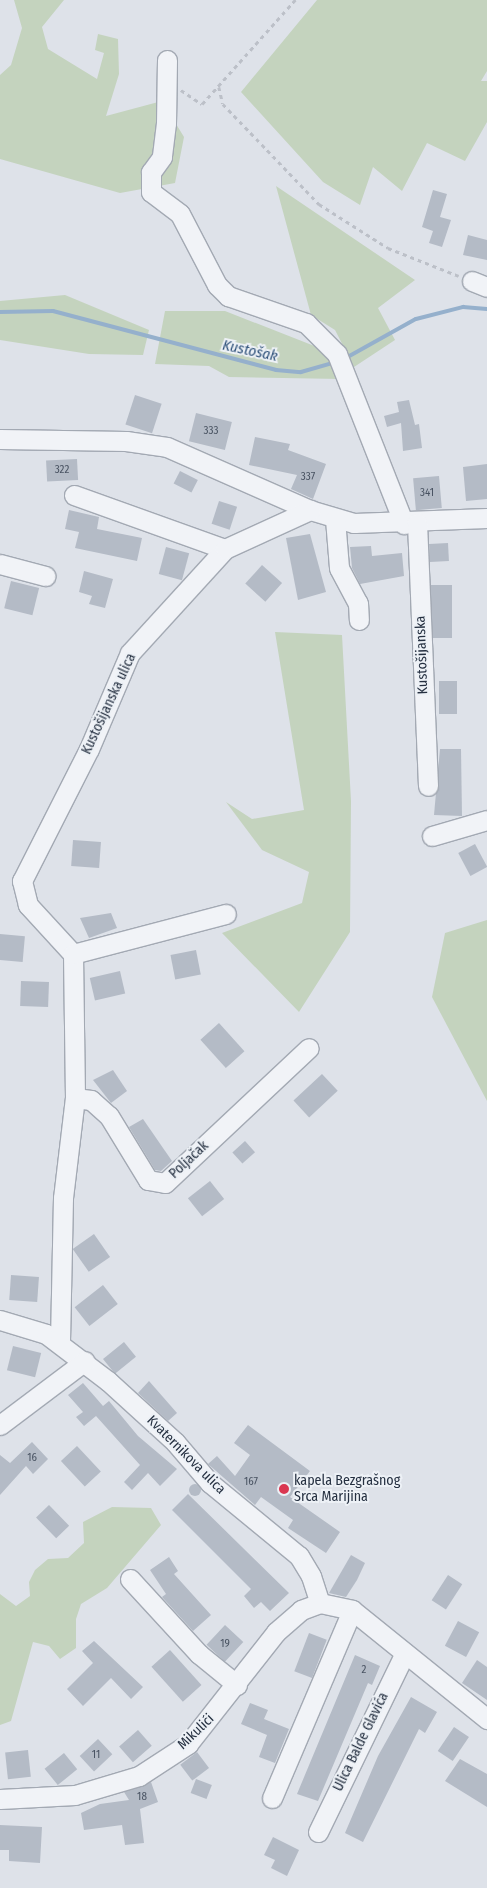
<!DOCTYPE html>
<meta charset="utf-8">
<style>
body{margin:0}
#map{position:relative;width:487px;height:1888px;overflow:hidden;background:#dee2e9;font-family:"Fira Sans Condensed",sans-serif}
div>[style]{position:absolute}
[style*='--x']{left:calc(var(--x)*1px);top:calc(var(--y)*1px);width:calc(var(--w)*1px);rotate:calc(var(--a)*1deg)}
.green>*{inset:0;background:#c4d3be}
.stream>*{height:4px;margin:-2px;padding:0 2px;transform-origin:2px;border-radius:2px;background:#95b0cc}
.building>*{inset:0;background:#b4bbc6;transform-origin:0 0}
.round{border-radius:50%}
.path>*{height:2.5px;margin-top:-1.25px;transform-origin:0;background:repeating-linear-gradient(90deg,#bcc0c8 0 4px,transparent 0 8px)}
.roads{filter:drop-shadow(1px 0 #a3a9b3) drop-shadow(-1px 0 #a3a9b3) drop-shadow(0 1px #a3a9b3) drop-shadow(0 -1px #a3a9b3)}
.minor>*{height:19px;margin:-9.5px;padding:0 9.5px;transform-origin:9.5px;border-radius:9.5px;background:#f1f3f7}
.dots>*{width:14px;height:14px;translate:-50% -50%;box-sizing:border-box;border:2px solid #edf1f6;border-radius:50%}
span{translate:-50% -50%;white-space:nowrap;text-align:center;line-height:1.15;-webkit-text-stroke:4px #edf1f6;paint-order:stroke}
.number-label{font-size:11px;color:#495362}
.number-label span{-webkit-text-stroke-width:0}
.street-label{font-size:14px;color:#253041}
.poi-label{font-size:14px;color:#253041}
.left{translate:0 -50%;text-align:left}
.water-label{font-size:15px;color:#2c4f78;font-style:italic}
</style>
<div id="map">
<div class="green">
<i style="clip-path:polygon(14px 0,64px 0,42px 27px,48px 49px,97px 79px,104px 53px,95px 50px,98px 34px,118px 39px,119px 74px,106px 116px,162px 101px,184px 137px,175px 183px,120px 193px,0 159px,0 75px,11px 65px,22px 28px)"></i>
<i style="clip-path:polygon(317px 0,487px 0,487px 71px,481px 81px,487px 81px,487px 122px,465px 161px,427px 143px,402px 191px,373px 167px,360px 205px,323px 182px,241px 92px)"></i>
<i style="clip-path:polygon(276px 186px,415px 280px,378px 308px,395px 340px,354px 367px,335px 330px,311px 315px)"></i>
<i style="clip-path:polygon(65px 295px,149px 330px,143px 355px,89px 354px,0 340px,0 301px)"></i>
<i style="clip-path:polygon(165px 311px,225px 311px,322px 349px,341px 379px,229px 377px,209px 366px,155px 364px)"></i>
<i style="clip-path:polygon(275px 632px,342px 635px,351px 801px,350px 932px,299px 1012px,222px 933px,302px 903px,309px 872px,262px 850px,226px 802px,252px 819px,304px 810px)"></i>
<i style="clip-path:polygon(487px 920px,487px 1101px,432px 997px,445px 933px)"></i>
<i style="clip-path:polygon(112px 1507px,151px 1508px,161px 1525px,107px 1588px,81px 1604px,76px 1619px,76px 1648px,60px 1659px,49px 1646px,33px 1642px,11px 1721px,0 1725px,0 1594px,16px 1606px,30px 1596px,29px 1582px,35px 1570px,48px 1559px,68px 1558px,84px 1543px,83px 1522px)"></i>
</div>
<div class="stream">
<i style="--x:0;--y:312;--w:53;--a:-1.1"></i>
<i style="--x:53;--y:311;--w:231;--a:14.8"></i>
<i style="--x:276;--y:370;--w:25;--a:5"></i>
<i style="--x:301;--y:372;--w:35;--a:-16"></i>
<i style="--x:344;--y:359;--w:82;--a:-29.1"></i>
<i style="--x:416;--y:319;--w:49;--a:-14.3"></i>
<i style="--x:463;--y:307;--w:24;--a:5"></i>
</div>
<div class="building">
<i style="clip-path:polygon(433px 190px,447px 194px,440px 217px,451px 220px,442px 247px,429px 243px,433px 231px,422px 227px)"></i>
<i style="clip-path:polygon(468px 235px,487px 240px,487px 260px,463px 255px)"></i>
<i style="left:135px;top:395px;width:28px;height:31px;rotate:18deg"></i>
<i style="clip-path:polygon(409px 400px,415px 425px,419px 424px,422px 448px,403px 451px,401px 423px,387px 427px,384px 416px,399px 412px,397px 402px)"></i>
<i style="left:196px;top:413px;width:37px;height:29px;rotate:14deg"></i>
<i style="clip-path:polygon(255px 437px,290px 444px,288px 450px,326px 464px,313px 499px,291px 489px,297px 475px,249px 465px)"></i>
<i style="left:77px;top:459px;width:21px;height:31px;rotate:87deg"></i>
<i style="clip-path:polygon(487px 464px,487px 499px,466px 501px,463px 467px)"></i>
<i style="left:180px;top:471px;width:20px;height:14px;rotate:27deg"></i>
<i style="left:439px;top:476px;width:32px;height:26px;rotate:85deg"></i>
<i style="left:219px;top:501px;width:19px;height:24px;rotate:18deg"></i>
<i style="clip-path:polygon(69px 510px,99px 517px,97px 529px,142px 538px,137px 561px,75px 548px,79px 532px,65px 529px)"></i>
<i style="clip-path:polygon(310px 534px,326px 592px,298px 600px,286px 538px)"></i>
<i style="left:448px;top:543px;width:18px;height:19px;rotate:87deg"></i>
<i style="clip-path:polygon(371px 546px,372px 556px,402px 553px,404px 576px,360px 584px,352px 568px,350px 547px)"></i>
<i style="left:166px;top:547px;width:24px;height:28px;rotate:15deg"></i>
<i style="left:262px;top:565px;width:27px;height:25px;rotate:42deg"></i>
<i style="clip-path:polygon(84px 571px,113px 579px,105px 608px,89px 604px,92px 596px,79px 592px)"></i>
<i style="left:11px;top:581px;width:29px;height:28px;rotate:14deg"></i>
<i style="left:452px;top:585px;width:53px;height:21px;rotate:90deg"></i>
<i style="left:439px;top:681px;width:18px;height:33px"></i>
<i style="clip-path:polygon(440px 749px,461px 749px,462px 816px,434px 815px)"></i>
<i style="left:73px;top:840px;width:28px;height:26px;rotate:4deg"></i>
<i style="left:475px;top:844px;width:26px;height:19px;rotate:62deg"></i>
<i style="clip-path:polygon(111px 913px,117px 928px,89px 938px,80px 918px)"></i>
<i style="left:0;top:934px;width:25px;height:26px;rotate:5deg"></i>
<i style="left:196px;top:950px;width:25px;height:26px;rotate:79deg"></i>
<i style="left:120px;top:971px;width:23px;height:31px;rotate:77deg"></i>
<i style="left:21px;top:981px;width:28px;height:25px;rotate:2deg"></i>
<i style="left:219px;top:1023px;width:38px;height:25px;rotate:48deg"></i>
<i style="clip-path:polygon(113px 1070px,127px 1091px,111px 1103px,93px 1080px)"></i>
<i style="left:322px;top:1074px;width:23px;height:39px;rotate:47deg"></i>
<i style="clip-path:polygon(143px 1119px,172px 1161px,161px 1171px,155px 1170px,129px 1127px)"></i>
<i style="left:245px;top:1141px;width:15px;height:17px;rotate:48deg"></i>
<i style="left:210px;top:1181px;width:23px;height:28px;rotate:52deg"></i>
<i style="left:94px;top:1234px;width:28px;height:26px;rotate:55deg"></i>
<i style="left:11px;top:1275px;width:28px;height:25px;rotate:4deg"></i>
<i style="left:103px;top:1285px;width:24px;height:36px;rotate:52deg"></i>
<i style="left:124px;top:1342px;width:19px;height:27px;rotate:51deg"></i>
<i style="left:13px;top:1346px;width:29px;height:25px;rotate:14deg"></i>
<i style="clip-path:polygon(149px 1381px,177px 1413px,168px 1421px,138px 1393px)"></i>
<i style="clip-path:polygon(83px 1383px,103px 1406px,109px 1401px,138px 1436px,177px 1469px,160px 1486px,148px 1473px,132px 1490px,124px 1482px,140px 1465px,96px 1416px,84px 1426px,76px 1417px,83px 1412px,68px 1395px)"></i>
<i style="clip-path:polygon(248px 1425px,310px 1471px,290px 1497px,340px 1532px,326px 1553px,288px 1528px,293px 1520px,261px 1497px,255px 1505px,208px 1464px,217px 1456px,235px 1476px,250px 1455px,234px 1443px)"></i>
<i style="clip-path:polygon(32px 1442px,48px 1459px,33px 1474px,26px 1466px,0 1495px,0 1455px,10px 1463px)"></i>
<i style="left:77px;top:1446px;width:35px;height:22px;rotate:47deg"></i>
<i class="round" style="left:189px;top:1484px;width:12px;height:12px"></i>
<i style="clip-path:polygon(188px 1494px,289px 1593px,270px 1611px,261px 1602px,254px 1608px,244px 1596px,251px 1589px,172px 1510px)"></i>
<i style="left:49px;top:1505px;width:29px;height:18px;rotate:46deg"></i>
<i style="clip-path:polygon(351px 1555px,365px 1563px,357px 1580px,346px 1597px,329px 1593px)"></i>
<i style="clip-path:polygon(169px 1557px,178px 1571px,174px 1574px,211px 1615px,193px 1631px,162px 1597px,166px 1594px,150px 1570px)"></i>
<i style="left:448px;top:1575px;width:17px;height:30px;rotate:33deg"></i>
<i style="left:458px;top:1621px;width:24px;height:28px;rotate:28deg"></i>
<i style="left:225px;top:1625px;width:25px;height:27px;rotate:43deg"></i>
<i style="left:309px;top:1633px;width:19px;height:41px;rotate:21deg"></i>
<i style="clip-path:polygon(94px 1641px,143px 1687px,131px 1699px,111px 1678px,83px 1706px,67px 1689px,93px 1663px,82px 1651px)"></i>
<i style="left:170px;top:1650px;width:47px;height:25px;rotate:48deg"></i>
<i style="clip-path:polygon(355px 1655px,380px 1666px,372px 1685px,368px 1683px,318px 1801px,297px 1794px)"></i>
<i style="clip-path:polygon(477px 1660px,487px 1667px,487px 1700px,462px 1683px)"></i>
<i style="clip-path:polygon(411px 1697px,437px 1712px,425px 1733px,419px 1729px,363px 1842px,345px 1833px,378px 1756px)"></i>
<i style="clip-path:polygon(250px 1703px,268px 1710px,264px 1719px,289px 1729px,275px 1763px,259px 1757px,267px 1735px,241px 1724px)"></i>
<i style="left:454px;top:1727px;width:18px;height:29px;rotate:34deg"></i>
<i style="left:138px;top:1730px;width:21px;height:25px;rotate:49deg"></i>
<i style="left:98px;top:1739px;width:21px;height:25px;rotate:47deg"></i>
<i style="left:28px;top:1750px;width:27px;height:23px;rotate:84deg"></i>
<i style="left:197px;top:1752px;width:20px;height:21px;rotate:53deg"></i>
<i style="left:64px;top:1753px;width:21px;height:25px;rotate:51deg"></i>
<i style="clip-path:polygon(460px 1759px,487px 1774px,487px 1807px,445px 1781px)"></i>
<i style="left:196px;top:1779px;width:17px;height:15px;rotate:21deg"></i>
<i style="clip-path:polygon(151px 1782px,158px 1802px,140px 1809px,144px 1843px,125px 1845px,122px 1825px,84px 1830px,81px 1813px,100px 1804px,129px 1800px,124px 1792px)"></i>
<i style="clip-path:polygon(0 1825px,42px 1827px,40px 1863px,9px 1861px,9px 1850px,0 1850px)"></i>
<i style="clip-path:polygon(273px 1837px,299px 1850px,287px 1876px,271px 1868px,275px 1860px,264px 1855px)"></i>
</div>
<div class="path">
<i style="--x:219;--y:87;--w:17;--a:77"></i>
<i style="--x:223;--y:104;--w:139;--a:46.2"></i>
<i style="--x:319;--y:204;--w:82;--a:32.5"></i>
<i style="--x:388;--y:248;--w:76;--a:21.5"></i>
<i style="--x:181;--y:90;--w:25;--a:34"></i>
<i style="--x:202;--y:104;--w:140;--a:-48.2"></i>
</div>
<div class="roads">
<div class="minor">
<i style="--x:167;--y:60;--w:63;--a:90.9"></i>
<i style="--x:166;--y:123;--w:34;--a:97"></i>
<i style="--x:162;--y:157;--w:19;--a:126"></i>
<i style="--x:151;--y:172;--w:20;--a:90"></i>
<i style="--x:151;--y:192;--w:36;--a:37"></i>
<i style="--x:180;--y:214;--w:80;--a:62.5"></i>
<i style="--x:217;--y:285;--w:16;--a:45"></i>
<i style="--x:228;--y:296;--w:83;--a:19.1"></i>
<i style="--x:306;--y:323;--w:44;--a:45"></i>
<i style="--x:337;--y:354;--w:183;--a:68.5"></i>
<i style="--x:472;--y:281;--w:16;--a:22"></i>
<i style="--x:0;--y:439;--w:126;--a:0.9"></i>
<i style="--x:126;--y:441;--w:41;--a:8.3"></i>
<i style="--x:167;--y:447;--w:156;--a:23.8"></i>
<i style="--x:310;--y:510;--w:46;--a:16.5"></i>
<i style="--x:354;--y:523;--w:133;--a:-2.2"></i>
<i style="--x:74;--y:495;--w:160;--a:19.7"></i>
<i style="--x:335;--y:519;--w:49;--a:85.3"></i>
<i style="--x:339;--y:568;--w:40;--a:62"></i>
<i style="--x:358;--y:603;--w:17;--a:87"></i>
<i style="--x:417;--y:523;--w:263;--a:87.6"></i>
<i style="--x:0;--y:564;--w:47;--a:14.9"></i>
<i style="--x:432;--y:836;--w:57;--a:-16.2"></i>
<i style="--x:73;--y:954;--w:67;--a:-132.6"></i>
<i style="--x:28;--y:905;--w:25;--a:-104"></i>
<i style="--x:22;--y:881;--w:148;--a:-63.1"></i>
<i style="--x:89;--y:749;--w:104;--a:-66.9"></i>
<i style="--x:130;--y:653;--w:141;--a:-47.6"></i>
<i style="--x:225;--y:549;--w:94;--a:-24.6"></i>
<i style="--x:73;--y:954;--w:144;--a:89.2"></i>
<i style="--x:75;--y:1098;--w:16;--a:7"></i>
<i style="--x:91;--y:1100;--w:24;--a:42"></i>
<i style="--x:109;--y:1116;--w:75;--a:58.6"></i>
<i style="--x:148;--y:1180;--w:17;--a:10"></i>
<i style="--x:165;--y:1183;--w:197;--a:-43.2"></i>
<i style="--x:73;--y:954;--w:158;--a:-14.7"></i>
<i style="--x:0;--y:1320;--w:48;--a:16.9"></i>
<i style="--x:46;--y:1334;--w:78;--a:37.2"></i>
<i style="--x:108;--y:1381;--w:91;--a:42.3"></i>
<i style="--x:175;--y:1442;--w:54;--a:49.5"></i>
<i style="--x:210;--y:1483;--w:115;--a:39.4"></i>
<i style="--x:299;--y:1556;--w:23;--a:59"></i>
<i style="--x:311;--y:1576;--w:28;--a:72"></i>
<i style="--x:60;--y:1341;--w:143;--a:-88.8"></i>
<i style="--x:63;--y:1198;--w:101;--a:-83.2"></i>
<i style="--x:0;--y:1425;--w:106;--a:-37"></i>
<i style="--x:130;--y:1579;--w:102;--a:47.4"></i>
<i style="--x:199;--y:1654;--w:49;--a:39.2"></i>
<i style="--x:272;--y:1798;--w:204;--a:-66.9"></i>
<i style="--x:0;--y:1799;--w:75;--a:-3.1"></i>
<i style="--x:75;--y:1795;--w:67;--a:-16.5"></i>
<i style="--x:139;--y:1776;--w:59;--a:-33.1"></i>
<i style="--x:188;--y:1744;--w:142;--a:-51.8"></i>
<i style="--x:276;--y:1632;--w:33;--a:-41"></i>
<i style="--x:301;--y:1610;--w:20;--a:-20"></i>
<i style="--x:320;--y:1603;--w:33;--a:12"></i>
<i style="--x:352;--y:1610;--w:174;--a:38.9"></i>
<i style="--x:318;--y:1832;--w:199;--a:-64.1"></i>
</div>
</div>
<div class="dots">
<i style="left:284px;top:1489px;background:#da3751"></i>
</div>
<div class="number-label">
<span style="left:211px;top:431px">333</span>
<span style="left:62px;top:470px">322</span>
<span style="left:308px;top:477px">337</span>
<span style="left:427px;top:493px">341</span>
<span style="left:32px;top:1458px">16</span>
<span style="left:251px;top:1482px">167</span>
<span style="left:225px;top:1644px">19</span>
<span style="left:364px;top:1670px">2</span>
<span style="left:96px;top:1755px">11</span>
<span style="left:142px;top:1797px">18</span>
</div>
<div class="street-label">
<span style="left:422px;top:655px;rotate:-92deg">Kustošijanska</span>
<span style="left:109px;top:704px;rotate:-65deg">Kustošijanska ulica</span>
<span style="left:189px;top:1160px;rotate:-43deg">Poljačak</span>
<span style="left:186px;top:1455px;rotate:45deg">Kvaternikova ulica</span>
<span style="left:196px;top:1732px;rotate:-44deg">Mikulići</span>
<span style="left:361px;top:1742px;rotate:-64deg">Ulica Balde Glavića</span>
</div>
<div class="poi-label">
<span class="left" style="left:294px;top:1489px">kapela Bezgrašnog<br>Srca Marijina</span>
</div>
<div class="water-label">
<span style="left:250px;top:351px;rotate:12deg">Kustošak</span>
</div>
</div>
